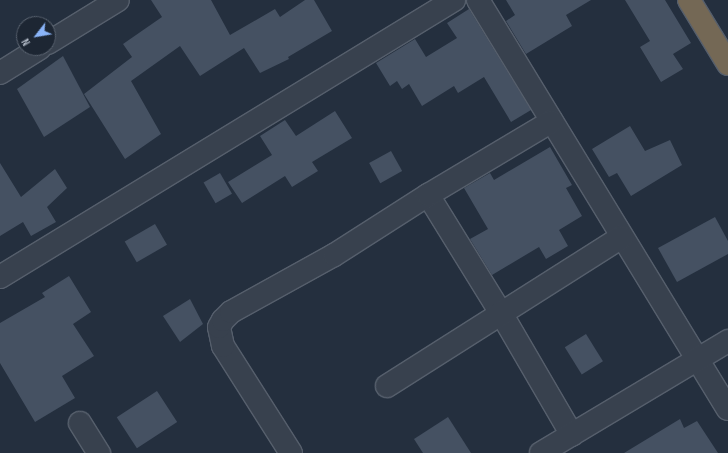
<!DOCTYPE html>
<style>
body{margin:0}
#map{position:relative;width:728px;height:453px;overflow:hidden;background:#242f3e;font-family:"Sofia Sans Condensed",sans-serif}
div>[style]{position:absolute}
[style*='--x']{left:calc(var(--x)*1px);top:calc(var(--y)*1px);width:calc(var(--w)*1px);rotate:calc(var(--a)*1deg)}
.building>*{inset:0;background:#455162;transform-origin:0 0}
.roads{filter:drop-shadow(1px 0 #565f6c) drop-shadow(-1px 0 #565f6c) drop-shadow(0 1px #565f6c) drop-shadow(0 -1px #565f6c)}
.minor>*{height:22px;margin:-11px;padding:0 11px;transform-origin:11px;border-radius:11px;background:#38414e}
.highway>*{height:22px;margin:-11px;padding:0 11px;transform-origin:11px;border-radius:11px;background:#746855}
span{translate:-50% -50%;white-space:nowrap;text-align:center;line-height:1.15;-webkit-text-stroke:3px #1d2633;paint-order:stroke}
.north{position:absolute;left:16px;top:16px;width:40px;height:40px;box-sizing:border-box;background:#1d2633;border:1px solid #59626f;border-radius:50%;rotate:239deg;font-size:11px;font-weight:700;line-height:16px;text-align:center;color:#b4bcc9}
.north::after{content:'';display:block;margin:auto;width:14px;height:18px;background:#8ab4f8;clip-path:polygon(50% 0,100% 100%,50% 72%,0 100%)}
</style>
<div id="map">
<div class="building">
<i style="clip-path:polygon(151px 0,211px 0,230px 35px,275px 9px,280px 17px,305px 0,314px 0,332px 31px,288px 57px,289px 59px,260px 73px,244px 48px,200px 76px,180px 46px,131px 81px,161px 134px,125px 159px,84px 94px,132px 57px,123px 44px,162px 17px)"></i>
<i style="clip-path:polygon(506px 0,591px 0,566px 15px,572px 26px,526px 54px,506px 21px,515px 15px)"></i>
<i style="clip-path:polygon(625px 0,665px 0,691px 43px,673px 54px,683px 69px,661px 82px,640px 47px,650px 41px)"></i>
<i style="clip-path:polygon(469px 9px,531px 110px,511px 122px,484px 77px,458px 93px,454px 86px,422px 106px,409px 84px,402px 89px,397px 81px,390px 86px,376px 63px,415px 39px,426px 57px,457px 38px,447px 23px)"></i>
<i style="clip-path:polygon(63px 56px,90px 107px,44px 137px,17px 89px)"></i>
<i style="clip-path:polygon(335px 111px,352px 138px,312px 162px,318px 171px,292px 187px,285px 176px,242px 203px,228px 182px,272px 155px,260px 136px,285px 120px,296px 136px)"></i>
<i style="clip-path:polygon(630px 126px,645px 151px,670px 140px,682px 165px,631px 196px,617px 173px,609px 177px,592px 149px)"></i>
<i style="clip-path:polygon(550px 147px,572px 185px,566px 188px,582px 216px,559px 230px,568px 246px,546px 259px,539px 247px,492px 275px,470px 239px,488px 229px,464px 188px,490px 173px,494px 180px)"></i>
<i style="left:391px;top:151px;width:23px;height:25px;rotate:61deg"></i>
<i style="clip-path:polygon(0 163px,21px 197px,55px 169px,67px 188px,47px 207px,56px 222px,31px 236px,23px 222px,0 236px)"></i>
<i style="left:220px;top:173px;width:24px;height:19px;rotate:60deg"></i>
<i style="clip-path:polygon(715px 217px,728px 241px,728px 254px,677px 282px,658px 248px)"></i>
<i style="left:155px;top:224px;width:24px;height:35px;rotate:60deg"></i>
<i style="clip-path:polygon(69px 276px,91px 312px,73px 324px,94px 356px,62px 376px,75px 398px,35px 422px,0 363px,0 323px,45px 297px,42px 293px)"></i>
<i style="clip-path:polygon(190px 299px,203px 324px,180px 342px,163px 316px)"></i>
<i style="left:586px;top:334px;width:32px;height:25px;rotate:58deg"></i>
<i style="left:157px;top:391px;width:37px;height:48px;rotate:57deg"></i>
<i style="clip-path:polygon(448px 417px,471px 453px,423px 453px,414px 439px)"></i>
<i style="clip-path:polygon(680px 419px,684px 428px,697px 421px,718px 453px,624px 453px)"></i>
</div>
<div class="roads">
<div class="minor">
<i style="--x:478;--y:0;--w:479;--a:58.6"></i>
<i style="--x:48;--y:43;--w:82;--a:-31.6"></i>
<i style="--x:0;--y:73;--w:47;--a:-32"></i>
<i style="--x:428;--y:195;--w:139;--a:58.3"></i>
<i style="--x:501;--y:313;--w:141;--a:59.8"></i>
<i style="--x:0;--y:277;--w:532;--a:-31.39"></i>
<i style="--x:387;--y:386;--w:278;--a:-32.4"></i>
<i style="--x:80;--y:423;--w:36;--a:58"></i>
<i style="--x:291;--y:453;--w:127;--a:-122.4"></i>
<i style="--x:223;--y:346;--w:19;--a:-102"></i>
<i style="--x:219;--y:327;--w:8;--a:-60"></i>
<i style="--x:223;--y:320;--w:11;--a:-45"></i>
<i style="--x:231;--y:312;--w:118;--a:-29"></i>
<i style="--x:334;--y:255;--w:112;--a:-32.6"></i>
<i style="--x:428;--y:195;--w:144;--a:-30.8"></i>
<i style="--x:541;--y:453;--w:218;--a:-30.9"></i>
</div>
<div class="highway">
<i style="--x:689;--y:0;--w:75;--a:58.6"></i>
</div>
</div>
<div class="north">N</div>
</div>
